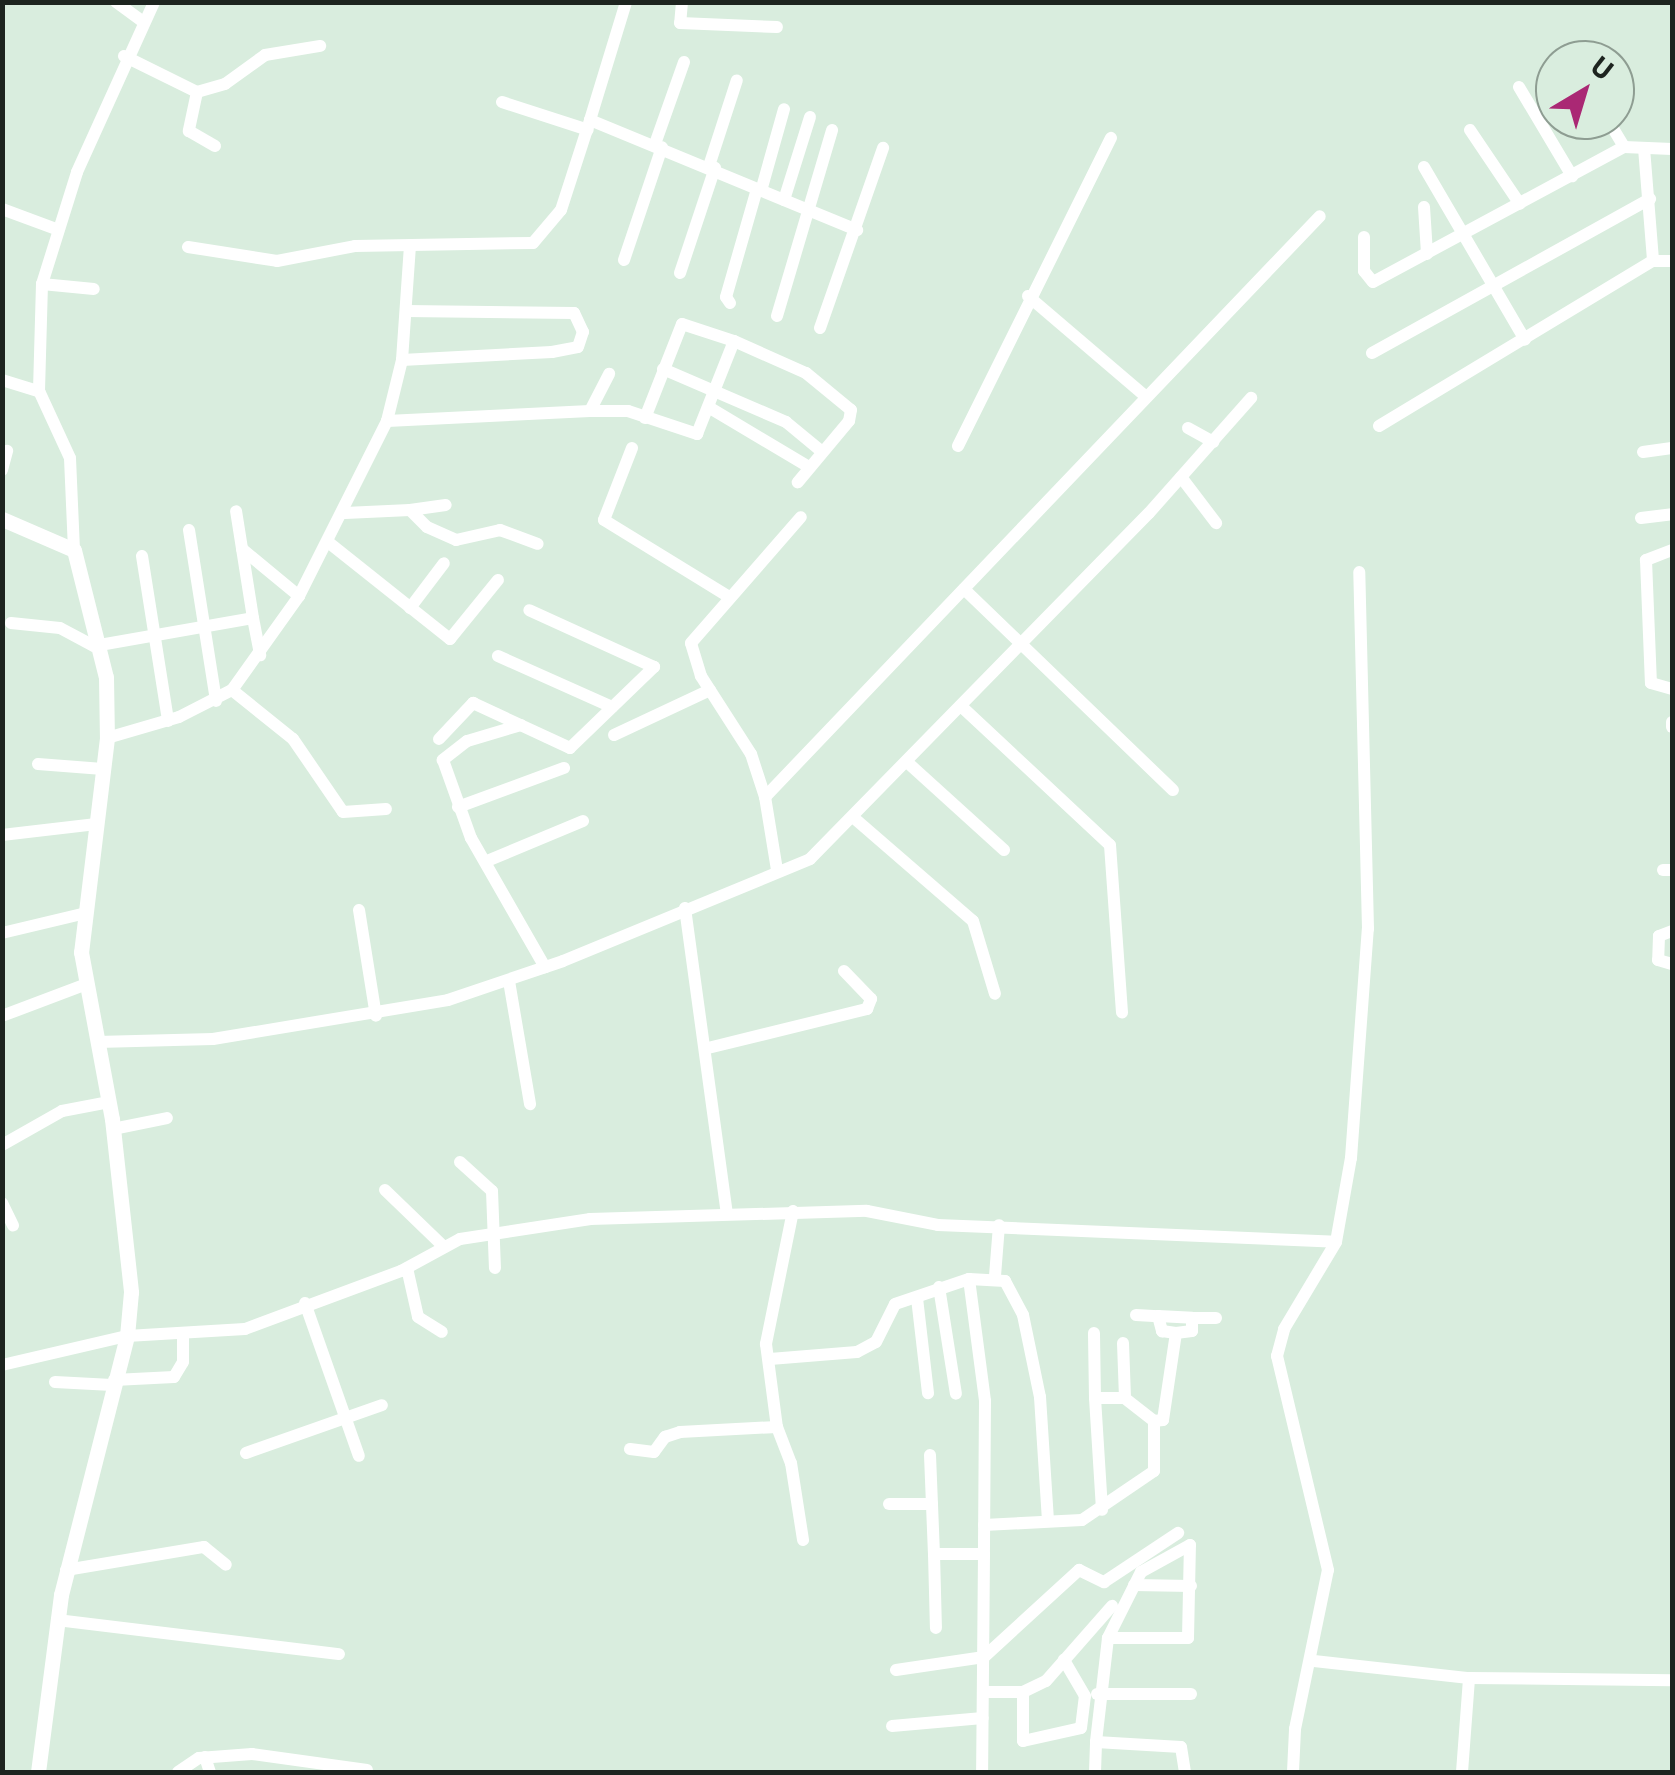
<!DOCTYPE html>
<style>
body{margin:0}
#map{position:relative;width:1675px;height:1775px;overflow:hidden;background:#d9edde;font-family:"IBM Plex Sans",sans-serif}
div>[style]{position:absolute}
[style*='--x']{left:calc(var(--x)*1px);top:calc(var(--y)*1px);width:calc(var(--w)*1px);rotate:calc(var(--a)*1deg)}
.minor>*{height:12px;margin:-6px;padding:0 6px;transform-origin:6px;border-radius:6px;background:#fff}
.tertiary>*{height:15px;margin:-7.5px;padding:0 7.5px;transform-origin:7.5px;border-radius:7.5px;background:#fff}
span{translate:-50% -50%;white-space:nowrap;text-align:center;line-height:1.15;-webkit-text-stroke:8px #d9edde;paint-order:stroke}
.frame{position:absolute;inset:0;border:5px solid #1d241f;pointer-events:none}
.north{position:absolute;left:1535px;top:40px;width:100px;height:100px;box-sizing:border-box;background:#d9edde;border:2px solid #8e9d92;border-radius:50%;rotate:38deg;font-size:28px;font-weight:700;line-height:40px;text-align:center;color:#1d241f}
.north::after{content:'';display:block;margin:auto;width:35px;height:45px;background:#aa2874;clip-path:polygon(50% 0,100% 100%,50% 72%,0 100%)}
</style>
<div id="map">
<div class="minor">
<i style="--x:116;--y:2;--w:32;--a:36"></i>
<i style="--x:682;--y:2;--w:21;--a:95"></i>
<i style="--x:680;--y:23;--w:97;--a:2.4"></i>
<i style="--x:1568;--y:49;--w:13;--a:61"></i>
<i style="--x:124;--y:56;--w:81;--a:26.3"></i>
<i style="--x:197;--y:92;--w:29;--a:-16"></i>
<i style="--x:225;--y:84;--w:49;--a:-35.9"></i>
<i style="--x:265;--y:55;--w:56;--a:-9.3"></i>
<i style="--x:1519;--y:87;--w:104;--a:59.2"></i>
<i style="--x:197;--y:92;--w:40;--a:102"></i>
<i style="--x:189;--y:131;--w:30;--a:30"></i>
<i style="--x:502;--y:102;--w:90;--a:18"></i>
<i style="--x:590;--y:120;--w:123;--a:-73"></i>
<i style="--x:1608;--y:120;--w:31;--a:59"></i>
<i style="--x:1470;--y:130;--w:89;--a:56"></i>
<i style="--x:655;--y:144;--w:87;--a:-70.5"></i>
<i style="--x:1644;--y:148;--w:113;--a:85.4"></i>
<i style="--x:709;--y:166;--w:90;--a:-72"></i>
<i style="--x:1424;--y:167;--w:200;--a:59.7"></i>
<i style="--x:761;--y:191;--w:85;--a:-74.3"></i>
<i style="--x:784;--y:200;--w:87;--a:-72.6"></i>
<i style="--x:1424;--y:207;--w:47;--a:86.3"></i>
<i style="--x:2;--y:209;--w:58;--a:20.3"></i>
<i style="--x:1364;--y:237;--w:34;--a:90"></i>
<i style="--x:1364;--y:271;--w:14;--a:51"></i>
<i style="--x:1373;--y:282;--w:285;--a:-28.3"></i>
<i style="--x:1624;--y:147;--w:48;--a:2.4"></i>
<i style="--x:188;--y:247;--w:90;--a:8.9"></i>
<i style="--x:277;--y:261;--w:79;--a:-10.9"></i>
<i style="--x:355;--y:246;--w:178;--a:-1"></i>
<i style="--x:533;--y:243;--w:43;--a:-49.7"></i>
<i style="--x:561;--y:210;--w:95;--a:-72.1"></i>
<i style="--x:590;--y:120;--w:289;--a:22.4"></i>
<i style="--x:624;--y:260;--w:119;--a:-71.4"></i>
<i style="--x:680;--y:273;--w:111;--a:-71.6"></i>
<i style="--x:42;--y:284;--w:52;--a:5.5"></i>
<i style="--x:1028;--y:296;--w:154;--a:40.5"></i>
<i style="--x:730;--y:303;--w:7;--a:-124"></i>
<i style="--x:726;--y:297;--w:112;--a:-74"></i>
<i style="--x:777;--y:316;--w:194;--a:-73.5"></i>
<i style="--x:820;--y:328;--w:191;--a:-70.7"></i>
<i style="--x:1372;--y:353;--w:318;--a:-29"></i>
<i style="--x:402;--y:360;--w:150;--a:-3.1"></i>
<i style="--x:552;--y:352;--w:26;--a:-11"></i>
<i style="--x:578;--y:347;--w:16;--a:-72"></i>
<i style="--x:583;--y:332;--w:21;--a:-115"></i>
<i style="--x:574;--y:313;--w:168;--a:-179.3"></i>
<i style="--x:663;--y:369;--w:134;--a:23.3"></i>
<i style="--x:786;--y:422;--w:45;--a:39.6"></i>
<i style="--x:2;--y:380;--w:39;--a:17"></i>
<i style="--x:710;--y:408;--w:115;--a:30.8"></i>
<i style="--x:590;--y:411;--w:38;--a:0"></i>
<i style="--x:628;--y:411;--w:73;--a:18.4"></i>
<i style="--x:697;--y:434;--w:100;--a:-68.3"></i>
<i style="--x:645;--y:418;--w:101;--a:-68.5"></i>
<i style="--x:682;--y:324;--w:55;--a:18.1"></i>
<i style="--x:734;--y:341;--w:79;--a:24"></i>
<i style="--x:806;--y:373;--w:58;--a:39.4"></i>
<i style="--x:851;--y:410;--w:11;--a:100"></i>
<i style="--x:849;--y:421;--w:80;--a:129.9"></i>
<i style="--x:387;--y:421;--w:203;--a:-2.8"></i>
<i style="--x:590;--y:411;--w:42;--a:-62.8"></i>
<i style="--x:1379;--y:426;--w:320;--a:-31.1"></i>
<i style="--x:1653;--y:261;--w:19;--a:0"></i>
<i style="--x:1188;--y:428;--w:29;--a:29"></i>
<i style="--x:958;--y:446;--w:344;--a:-63.6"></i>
<i style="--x:632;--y:448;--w:77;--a:111.3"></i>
<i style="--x:604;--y:520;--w:143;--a:31.6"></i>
<i style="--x:1643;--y:452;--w:29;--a:-8"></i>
<i style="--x:2;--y:470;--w:20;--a:-75"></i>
<i style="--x:1181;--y:477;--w:58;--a:52.7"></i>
<i style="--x:410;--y:510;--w:36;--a:-8"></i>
<i style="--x:345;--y:513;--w:65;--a:-2.6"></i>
<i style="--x:410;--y:510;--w:24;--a:45"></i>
<i style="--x:427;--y:527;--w:32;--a:24"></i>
<i style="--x:456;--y:540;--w:45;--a:-12.8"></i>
<i style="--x:500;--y:530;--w:40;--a:20.2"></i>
<i style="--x:1641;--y:518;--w:31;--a:-7"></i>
<i style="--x:189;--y:530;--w:173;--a:81"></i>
<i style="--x:328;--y:542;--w:156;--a:38.5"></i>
<i style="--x:450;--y:639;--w:76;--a:-50.9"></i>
<i style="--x:242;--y:549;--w:74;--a:39.5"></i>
<i style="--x:74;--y:550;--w:92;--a:-92.5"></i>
<i style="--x:70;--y:458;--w:74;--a:-114.8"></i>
<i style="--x:39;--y:391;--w:107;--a:-88.4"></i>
<i style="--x:42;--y:284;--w:117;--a:-72.6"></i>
<i style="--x:77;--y:172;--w:187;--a:-65.6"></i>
<i style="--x:1672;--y:550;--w:28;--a:159"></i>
<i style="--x:1646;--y:560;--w:123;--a:87.7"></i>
<i style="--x:1651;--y:683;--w:22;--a:16"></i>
<i style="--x:142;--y:556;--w:167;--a:81"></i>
<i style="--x:964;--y:589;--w:290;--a:43.9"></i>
<i style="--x:410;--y:608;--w:56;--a:-52.9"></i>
<i style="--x:253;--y:618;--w:38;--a:79"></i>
<i style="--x:11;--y:623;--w:49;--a:5.8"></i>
<i style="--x:60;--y:628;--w:38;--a:28"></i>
<i style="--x:94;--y:646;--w:161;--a:-10"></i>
<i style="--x:253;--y:618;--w:108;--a:-99"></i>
<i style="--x:498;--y:656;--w:125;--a:24.1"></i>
<i style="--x:232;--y:690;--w:78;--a:38.8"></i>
<i style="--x:293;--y:739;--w:88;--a:55.6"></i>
<i style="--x:343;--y:812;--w:43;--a:-4"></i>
<i style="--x:962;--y:707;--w:202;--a:43"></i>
<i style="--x:1110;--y:845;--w:168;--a:85.9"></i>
<i style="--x:1672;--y:722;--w:5;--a:90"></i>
<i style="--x:521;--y:725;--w:56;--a:163.5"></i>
<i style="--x:467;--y:741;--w:31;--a:142"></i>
<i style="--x:443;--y:760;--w:83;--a:70.3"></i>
<i style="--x:471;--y:838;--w:149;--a:60.2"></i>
<i style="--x:614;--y:735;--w:106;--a:-25.1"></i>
<i style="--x:107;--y:738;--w:75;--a:-16.3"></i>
<i style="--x:179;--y:717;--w:59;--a:-27"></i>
<i style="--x:232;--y:690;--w:115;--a:-54.5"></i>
<i style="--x:299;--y:596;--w:196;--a:-63.3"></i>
<i style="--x:387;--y:421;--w:63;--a:-76.2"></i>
<i style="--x:402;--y:360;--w:113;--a:-86"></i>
<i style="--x:439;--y:739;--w:50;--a:-46.6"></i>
<i style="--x:473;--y:703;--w:107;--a:24.9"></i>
<i style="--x:570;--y:748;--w:117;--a:-44"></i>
<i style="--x:654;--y:667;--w:137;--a:-155.5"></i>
<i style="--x:907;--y:762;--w:131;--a:42.2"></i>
<i style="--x:38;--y:764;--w:65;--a:4.4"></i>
<i style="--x:765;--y:797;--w:45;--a:-108"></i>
<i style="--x:751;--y:754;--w:93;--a:-122.7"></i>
<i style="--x:701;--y:676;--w:34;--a:-107"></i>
<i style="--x:691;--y:643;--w:167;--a:-48.9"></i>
<i style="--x:458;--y:807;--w:113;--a:-20.2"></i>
<i style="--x:854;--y:818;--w:157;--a:40.9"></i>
<i style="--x:973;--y:921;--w:76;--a:73.2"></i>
<i style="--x:2;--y:835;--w:95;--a:-6.7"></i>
<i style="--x:487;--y:861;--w:104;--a:-22.6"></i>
<i style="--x:777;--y:870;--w:74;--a:-99.3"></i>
<i style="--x:765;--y:797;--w:803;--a:-46.31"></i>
<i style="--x:1663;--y:870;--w:9;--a:0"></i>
<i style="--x:685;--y:908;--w:308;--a:82.2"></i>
<i style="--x:359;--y:910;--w:107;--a:80.9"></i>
<i style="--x:1672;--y:931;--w:14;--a:159"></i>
<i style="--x:1659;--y:936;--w:24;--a:92"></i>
<i style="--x:1658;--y:960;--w:15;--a:16"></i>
<i style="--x:2;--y:933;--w:82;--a:-13.4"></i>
<i style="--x:509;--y:981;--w:125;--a:80.3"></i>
<i style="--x:2;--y:1016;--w:88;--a:-20.7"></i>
<i style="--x:97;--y:1042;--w:116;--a:-1.5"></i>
<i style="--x:213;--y:1039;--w:238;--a:-9.4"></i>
<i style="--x:448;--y:1000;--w:121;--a:-18.7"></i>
<i style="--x:563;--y:961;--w:267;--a:-22.4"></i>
<i style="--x:810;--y:859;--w:484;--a:-45.6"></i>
<i style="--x:1149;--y:513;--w:154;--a:-48.4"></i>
<i style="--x:708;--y:1048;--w:164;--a:-13.8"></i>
<i style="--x:867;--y:1009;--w:11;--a:-68"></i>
<i style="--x:871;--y:999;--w:39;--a:-134"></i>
<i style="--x:113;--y:1129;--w:55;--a:-11.5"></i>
<i style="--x:2;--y:1145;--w:69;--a:-29.5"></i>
<i style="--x:62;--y:1111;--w:48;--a:-10.8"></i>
<i style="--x:460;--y:1162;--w:43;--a:42.2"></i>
<i style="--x:492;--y:1191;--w:77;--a:87.8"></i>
<i style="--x:385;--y:1190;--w:81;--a:44"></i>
<i style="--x:2;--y:1203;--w:25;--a:64"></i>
<i style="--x:793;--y:1211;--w:136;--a:101.5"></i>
<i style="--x:766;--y:1344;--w:84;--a:82.5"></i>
<i style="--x:777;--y:1427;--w:39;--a:69"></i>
<i style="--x:791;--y:1463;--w:78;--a:81.1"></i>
<i style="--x:407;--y:1268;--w:50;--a:77.3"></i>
<i style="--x:418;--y:1317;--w:28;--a:32"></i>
<i style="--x:995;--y:1276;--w:51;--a:-85.5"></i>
<i style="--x:969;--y:1279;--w:123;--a:82.5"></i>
<i style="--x:985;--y:1401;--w:153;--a:90.4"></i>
<i style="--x:939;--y:1287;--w:108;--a:81"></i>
<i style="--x:917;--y:1298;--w:96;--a:83.4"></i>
<i style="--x:305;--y:1303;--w:162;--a:70.6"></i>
<i style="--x:1136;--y:1315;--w:22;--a:3"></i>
<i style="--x:1158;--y:1316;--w:16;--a:75"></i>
<i style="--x:1162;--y:1331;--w:14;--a:8"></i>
<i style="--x:1158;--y:1316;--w:34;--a:3"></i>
<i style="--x:1123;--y:1343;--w:55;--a:87.9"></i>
<i style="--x:770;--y:1359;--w:87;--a:-4.6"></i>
<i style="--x:857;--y:1352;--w:21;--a:-28"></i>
<i style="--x:876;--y:1342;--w:42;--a:-63.4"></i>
<i style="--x:895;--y:1304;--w:78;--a:-18.7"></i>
<i style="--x:969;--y:1279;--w:36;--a:3"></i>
<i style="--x:1005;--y:1281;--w:38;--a:62"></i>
<i style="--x:1023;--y:1315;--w:84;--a:78.3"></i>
<i style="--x:1040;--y:1397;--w:124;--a:86.3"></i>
<i style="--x:2;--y:1365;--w:128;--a:-13.1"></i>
<i style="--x:127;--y:1336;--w:118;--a:-3.4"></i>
<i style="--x:245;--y:1329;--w:166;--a:-20.4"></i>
<i style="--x:401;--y:1271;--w:67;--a:-28.5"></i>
<i style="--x:460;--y:1239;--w:132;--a:-8.7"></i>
<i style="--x:590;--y:1219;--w:277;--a:-1.7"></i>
<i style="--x:867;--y:1211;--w:72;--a:11.2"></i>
<i style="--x:938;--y:1225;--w:398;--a:2.4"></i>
<i style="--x:114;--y:1380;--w:60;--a:-2.9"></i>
<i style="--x:174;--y:1377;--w:17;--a:-59"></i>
<i style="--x:183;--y:1362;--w:27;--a:-90"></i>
<i style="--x:55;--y:1382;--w:57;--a:3"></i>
<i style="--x:1095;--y:1398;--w:112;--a:86.4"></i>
<i style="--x:1154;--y:1421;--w:9;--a:-6"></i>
<i style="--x:1163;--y:1420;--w:88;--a:-81.5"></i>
<i style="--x:1176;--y:1333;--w:16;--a:-7"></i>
<i style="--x:1192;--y:1331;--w:13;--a:-90"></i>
<i style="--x:1192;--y:1318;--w:24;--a:0"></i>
<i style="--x:630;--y:1449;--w:24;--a:7"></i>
<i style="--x:654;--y:1452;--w:19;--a:-54"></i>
<i style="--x:665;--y:1437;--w:16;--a:-18"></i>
<i style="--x:680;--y:1432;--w:97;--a:-3"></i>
<i style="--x:246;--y:1453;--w:144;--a:-19.4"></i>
<i style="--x:930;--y:1455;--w:99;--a:87.7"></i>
<i style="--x:934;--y:1554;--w:50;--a:0"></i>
<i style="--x:984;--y:1554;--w:218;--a:90.5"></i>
<i style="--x:889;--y:1504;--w:43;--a:0"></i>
<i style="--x:984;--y:1525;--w:98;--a:-2.9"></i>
<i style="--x:1082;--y:1520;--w:87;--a:-34.2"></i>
<i style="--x:1154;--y:1471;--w:50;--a:-90"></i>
<i style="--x:1154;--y:1421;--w:37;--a:-142"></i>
<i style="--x:1125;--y:1398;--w:30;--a:180"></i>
<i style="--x:1095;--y:1398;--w:65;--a:-90.9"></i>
<i style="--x:934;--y:1554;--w:74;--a:88.5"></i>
<i style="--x:66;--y:1570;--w:140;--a:-9.5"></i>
<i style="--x:204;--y:1547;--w:28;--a:39"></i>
<i style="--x:1134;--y:1585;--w:57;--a:1"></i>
<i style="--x:57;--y:1620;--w:284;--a:6.9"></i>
<i style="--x:1108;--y:1638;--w:80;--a:0"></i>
<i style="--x:1188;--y:1638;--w:93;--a:-88.8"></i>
<i style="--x:1190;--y:1545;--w:56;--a:151.1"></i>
<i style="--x:1141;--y:1572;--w:74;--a:116.6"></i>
<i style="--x:1108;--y:1638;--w:105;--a:96.6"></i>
<i style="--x:1096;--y:1742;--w:85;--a:3.4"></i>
<i style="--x:1181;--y:1747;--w:25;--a:81"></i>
<i style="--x:1314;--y:1661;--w:156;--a:6.3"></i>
<i style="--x:1469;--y:1678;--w:203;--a:0.6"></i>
<i style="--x:896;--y:1670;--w:89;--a:-8.4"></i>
<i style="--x:984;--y:1657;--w:129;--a:-42.5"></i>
<i style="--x:1079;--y:1570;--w:28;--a:26"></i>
<i style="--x:1104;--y:1582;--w:89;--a:-33.5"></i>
<i style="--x:983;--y:1692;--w:40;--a:0"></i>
<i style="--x:1023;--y:1692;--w:25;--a:-26"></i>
<i style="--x:1046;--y:1681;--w:100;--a:-48.7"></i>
<i style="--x:1023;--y:1692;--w:49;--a:90"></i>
<i style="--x:1023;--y:1741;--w:59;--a:-12.6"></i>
<i style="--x:1081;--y:1728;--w:32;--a:-83"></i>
<i style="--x:1085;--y:1696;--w:42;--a:-120.3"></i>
<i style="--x:1097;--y:1694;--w:94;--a:0"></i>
<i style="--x:892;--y:1726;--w:91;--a:-5"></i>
<i style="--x:205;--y:1757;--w:16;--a:72"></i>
<i style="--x:178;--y:1772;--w:25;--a:-34"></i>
<i style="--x:199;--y:1758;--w:53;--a:-4.3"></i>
<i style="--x:252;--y:1754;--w:116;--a:7.9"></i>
<i style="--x:1095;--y:1772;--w:30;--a:-88"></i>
<i style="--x:1293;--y:1772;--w:43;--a:-87.3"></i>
<i style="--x:1295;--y:1729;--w:162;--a:-78.3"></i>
<i style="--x:1328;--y:1570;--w:220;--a:-103.4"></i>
<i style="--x:1277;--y:1356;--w:28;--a:-75"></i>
<i style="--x:1284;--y:1329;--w:101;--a:-59.1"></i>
<i style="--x:1336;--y:1242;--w:85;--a:-79.9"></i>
<i style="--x:1351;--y:1158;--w:230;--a:-85.8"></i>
<i style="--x:1368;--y:929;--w:357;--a:-91.4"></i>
<i style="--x:1462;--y:1772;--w:94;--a:-85.7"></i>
</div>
<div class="tertiary">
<i style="--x:2;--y:519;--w:78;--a:23.3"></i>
<i style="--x:74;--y:550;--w:131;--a:75.9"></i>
<i style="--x:106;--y:677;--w:61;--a:89.1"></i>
<i style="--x:107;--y:738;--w:216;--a:96.9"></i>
<i style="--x:81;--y:952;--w:170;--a:79.5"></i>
<i style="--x:112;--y:1119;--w:174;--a:83.7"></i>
<i style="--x:131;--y:1292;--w:44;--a:95.2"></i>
<i style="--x:127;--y:1336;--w:267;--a:104.3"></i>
<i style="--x:61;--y:1595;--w:178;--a:97.4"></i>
</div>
<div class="frame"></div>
<div class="north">U</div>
</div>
